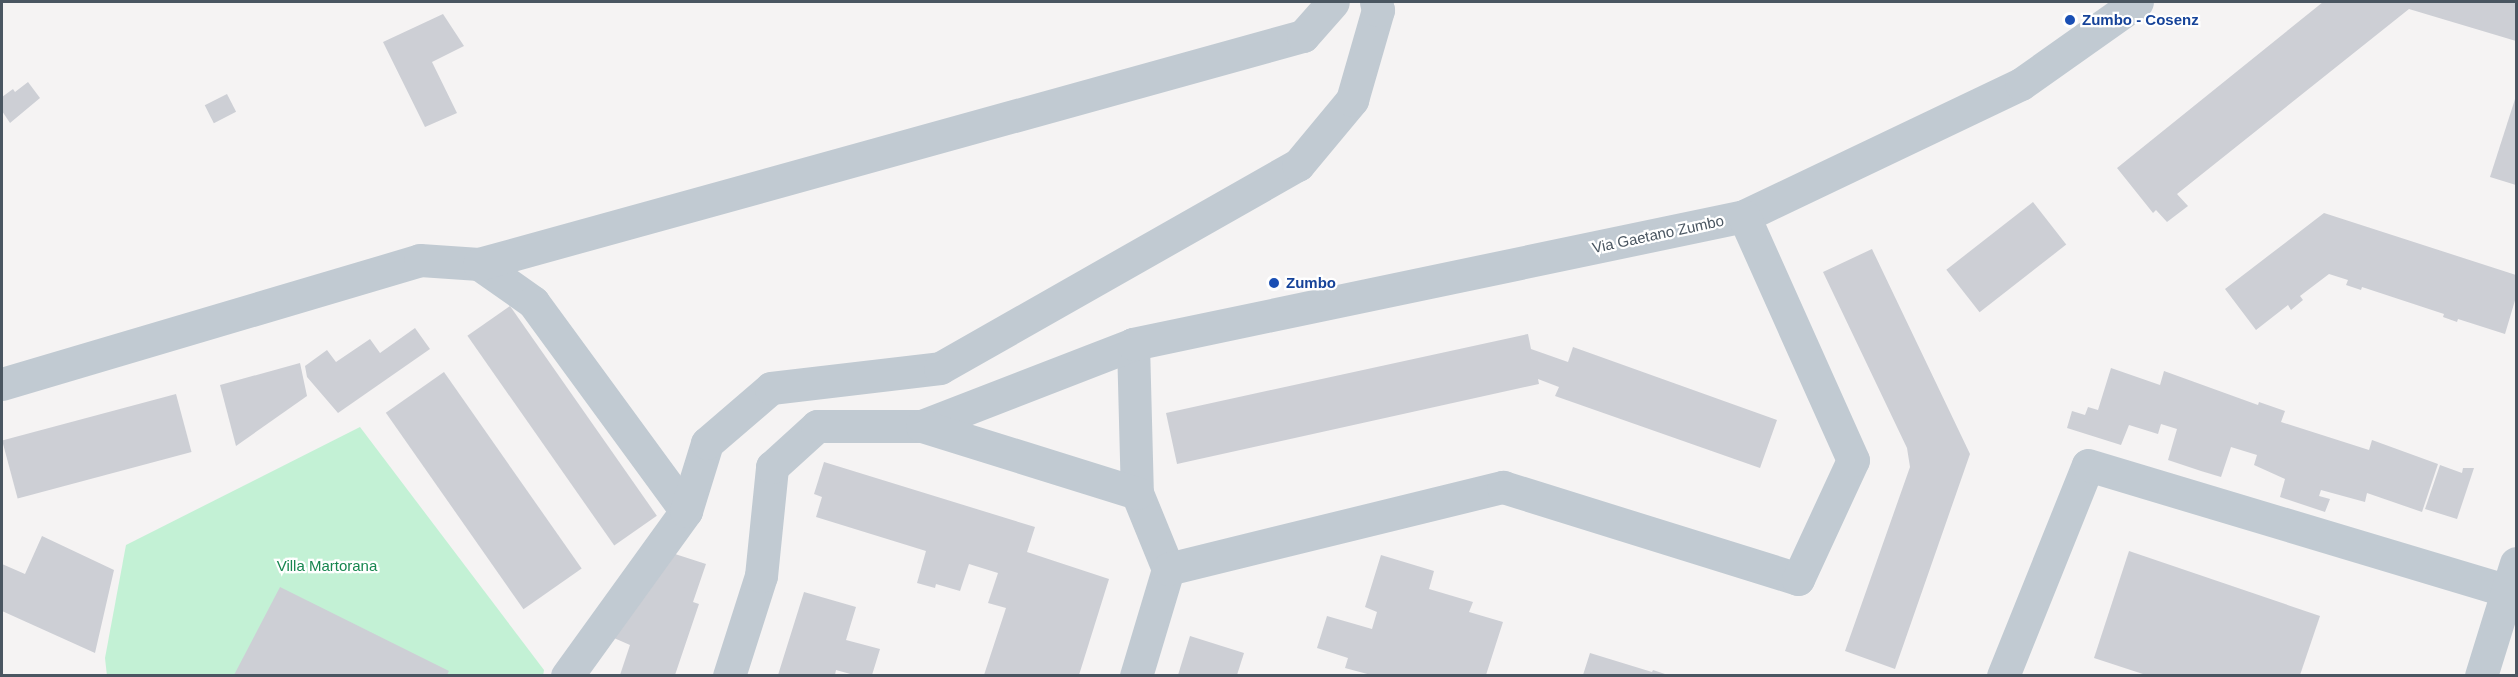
<!DOCTYPE html>
<style>
body{margin:0}
#map{position:relative;width:2518px;height:677px;overflow:hidden;background:#f5f3f3;font-family:Helvetica,sans-serif}
div>[style]{position:absolute}
[style*='--x']{left:calc(var(--x)*1px);top:calc(var(--y)*1px);width:calc(var(--w)*1px);rotate:calc(var(--a)*1deg)}
.green>*{inset:0;background:#c3f1d5}
.building>*{inset:0;background:#cdcfd5;transform-origin:0 0}
.street>*{height:33px;margin:-16.5px;padding:0 16.5px;transform-origin:16.5px;border-radius:16.5px;background:#c1cad2}
.dots>*{width:16px;height:16px;translate:-50% -50%;box-sizing:border-box;border:3px solid #fff;border-radius:50%}
span{translate:-50% -50%;white-space:nowrap;text-align:center;line-height:1.15;-webkit-text-stroke:4.5px #fff;paint-order:stroke}
.transit-label{font-size:15px;color:#164399;font-weight:700}
.left{translate:0 -50%;text-align:left}
.street-label{font-size:15px;color:#4a5661}
.park-label{font-size:15px;color:#17864f}
.frame{position:absolute;inset:0;border:3px solid #4a5661;pointer-events:none}
</style>
<div id="map">
<div class="green">
<i style="clip-path:polygon(360px 427px,544px 670px,543px 676px,107px 676px,105px 658px,126px 545px)"></i>
</div>
<div class="building">
<i style="clip-path:polygon(2323px 2px,2516px 2px,2516px 41px,2409px 9px,2177px 194px,2188px 206px,2167px 222px,2156px 210px,2153px 213px,2117px 168px)"></i>
<i style="clip-path:polygon(443px 14px,464px 46px,432px 62px,457px 113px,425px 127px,383px 42px)"></i>
<i style="clip-path:polygon(28px 82px,40px 98px,10px 123px,2px 111px,2px 97px,13px 89px,15px 92px)"></i>
<i style="left:227px;top:94px;width:20px;height:25px;rotate:63deg"></i>
<i style="clip-path:polygon(2516px 96px,2516px 185px,2490px 177px)"></i>
<i style="left:2033px;top:202px;width:54px;height:110px;rotate:52deg"></i>
<i style="clip-path:polygon(2324px 213px,2516px 275px,2516px 297px,2505px 334px,2458px 319px,2457px 322px,2443px 317px,2444px 314px,2362px 287px,2361px 290px,2346px 285px,2348px 280px,2329px 274px,2300px 296px,2303px 300px,2291px 310px,2288px 305px,2256px 330px,2225px 289px)"></i>
<i style="clip-path:polygon(1872px 249px,1970px 454px,1895px 669px,1845px 651px,1910px 467px,1907px 448px,1823px 272px)"></i>
<i style="left:510px;top:306px;width:256px;height:52px;rotate:55deg"></i>
<i style="clip-path:polygon(415px 328px,430px 349px,338px 413px,307px 377px,305px 366px,327px 350px,336px 362px,370px 339px,380px 353px)"></i>
<i style="clip-path:polygon(1528px 334px,1531px 349px,1568px 362px,1573px 347px,1777px 420px,1760px 468px,1555px 396px,1559px 387px,1538px 379px,1539px 384px,1177px 464px,1166px 413px)"></i>
<i style="clip-path:polygon(300px 363px,307px 396px,236px 446px,220px 385px)"></i>
<i style="clip-path:polygon(2111px 368px,2160px 385px,2164px 371px,2258px 405px,2259px 402px,2285px 411px,2281px 422px,2369px 450px,2372px 440px,2438px 464px,2422px 512px,2367px 493px,2365px 502px,2321px 490px,2319px 496px,2330px 499px,2325px 512px,2280px 497px,2285px 479px,2254px 465px,2257px 455px,2231px 447px,2221px 477px,2201px 471px,2168px 460px,2177px 429px,2161px 424px,2158px 434px,2129px 425px,2121px 445px,2067px 428px,2072px 411px,2085px 415px,2088px 407px,2098px 410px)"></i>
<i style="left:444px;top:372px;width:240px;height:71px;rotate:55deg"></i>
<i style="left:176px;top:394px;width:60px;height:180px;rotate:75deg"></i>
<i style="clip-path:polygon(824px 462px,1035px 527px,1027px 552px,1109px 579px,1079px 675px,984px 675px,1006px 608px,988px 603px,998px 573px,969px 564px,960px 591px,936px 584px,935px 588px,917px 583px,926px 551px,816px 517px,822px 497px,814px 494px)"></i>
<i style="clip-path:polygon(2440px 465px,2462px 473px,2463px 468px,2474px 468px,2457px 519px,2425px 509px)"></i>
<i style="clip-path:polygon(42px 536px,114px 570px,95px 653px,2px 611px,2px 564px,25px 574px)"></i>
<i style="clip-path:polygon(2129px 551px,2320px 616px,2300px 675px,2146px 675px,2094px 658px)"></i>
<i style="clip-path:polygon(675px 554px,706px 564px,693px 602px,699px 604px,675px 675px,620px 675px,630px 645px,614px 638px)"></i>
<i style="clip-path:polygon(1381px 555px,1434px 571px,1429px 589px,1473px 602px,1469px 612px,1503px 622px,1486px 675px,1371px 675px,1345px 668px,1348px 658px,1317px 648px,1327px 616px,1372px 629px,1377px 612px,1365px 607px)"></i>
<i style="clip-path:polygon(280px 587px,449px 671px,447px 675px,234px 675px)"></i>
<i style="clip-path:polygon(804px 592px,856px 607px,846px 640px,880px 649px,872px 675px,854px 675px,836px 670px,835px 675px,778px 675px)"></i>
<i style="clip-path:polygon(1190px 636px,1244px 653px,1237px 675px,1178px 675px)"></i>
<i style="clip-path:polygon(1590px 653px,1652px 672px,1653px 670px,1668px 675px,1583px 675px)"></i>
</div>
<div class="street">
<i style="--x:479;--y:264;--w:66;--a:35.1"></i>
<i style="--x:533;--y:302;--w:259;--a:53.8"></i>
<i style="--x:1133;--y:344;--w:149;--a:88.5"></i>
<i style="--x:1137;--y:493;--w:82;--a:67.8"></i>
<i style="--x:2;--y:384;--w:436;--a:-16.5"></i>
<i style="--x:420;--y:260;--w:59;--a:3.9"></i>
<i style="--x:479;--y:264;--w:855;--a:-15.47"></i>
<i style="--x:1303;--y:36;--w:45;--a:-48.6"></i>
<i style="--x:922;--y:426;--w:226;--a:-21.2"></i>
<i style="--x:1133;--y:344;--w:624;--a:-11.83"></i>
<i style="--x:1744;--y:216;--w:307;--a:-25.5"></i>
<i style="--x:2021;--y:84;--w:142;--a:-35.3"></i>
<i style="--x:567;--y:676;--w:203;--a:-54.2"></i>
<i style="--x:686;--y:511;--w:71;--a:-72.8"></i>
<i style="--x:707;--y:443;--w:84;--a:-40.7"></i>
<i style="--x:771;--y:388;--w:170;--a:-6.7"></i>
<i style="--x:940;--y:368;--w:412;--a:-29.6"></i>
<i style="--x:1298;--y:165;--w:85;--a:-50.3"></i>
<i style="--x:1352;--y:100;--w:94;--a:-73.9"></i>
<i style="--x:1378;--y:10;--w:8;--a:-104"></i>
<i style="--x:729;--y:676;--w:105;--a:-72.3"></i>
<i style="--x:761;--y:576;--w:110;--a:-84.2"></i>
<i style="--x:772;--y:467;--w:61;--a:-42.3"></i>
<i style="--x:817;--y:426;--w:105;--a:0"></i>
<i style="--x:922;--y:426;--w:225;--a:17.3"></i>
<i style="--x:1136;--y:676;--w:112;--a:-73.3"></i>
<i style="--x:1168;--y:569;--w:345;--a:-13.8"></i>
<i style="--x:1503;--y:487;--w:309;--a:17.3"></i>
<i style="--x:1798;--y:579;--w:131;--a:-65.2"></i>
<i style="--x:1853;--y:460;--w:267;--a:-114.1"></i>
<i style="--x:2003;--y:676;--w:227;--a:-68.1"></i>
<i style="--x:2088;--y:465;--w:438;--a:16.7"></i>
<i style="--x:2481;--y:676;--w:118;--a:-72.8"></i>
</div>
<div class="dots">
<i style="left:2070px;top:20px;background:#1a4fb4"></i>
<i style="left:1274px;top:283px;background:#1a4fb4"></i>
</div>
<div class="transit-label">
<span class="left" style="left:2082px;top:20px">Zumbo - Cosenz</span>
<span class="left" style="left:1286px;top:283px">Zumbo</span>
</div>
<div class="street-label">
<span style="left:1658px;top:234px;rotate:-12deg">Via Gaetano Zumbo</span>
</div>
<div class="park-label">
<span style="left:327px;top:566px">Villa Martorana</span>
</div>
<div class="frame"></div>
</div>
